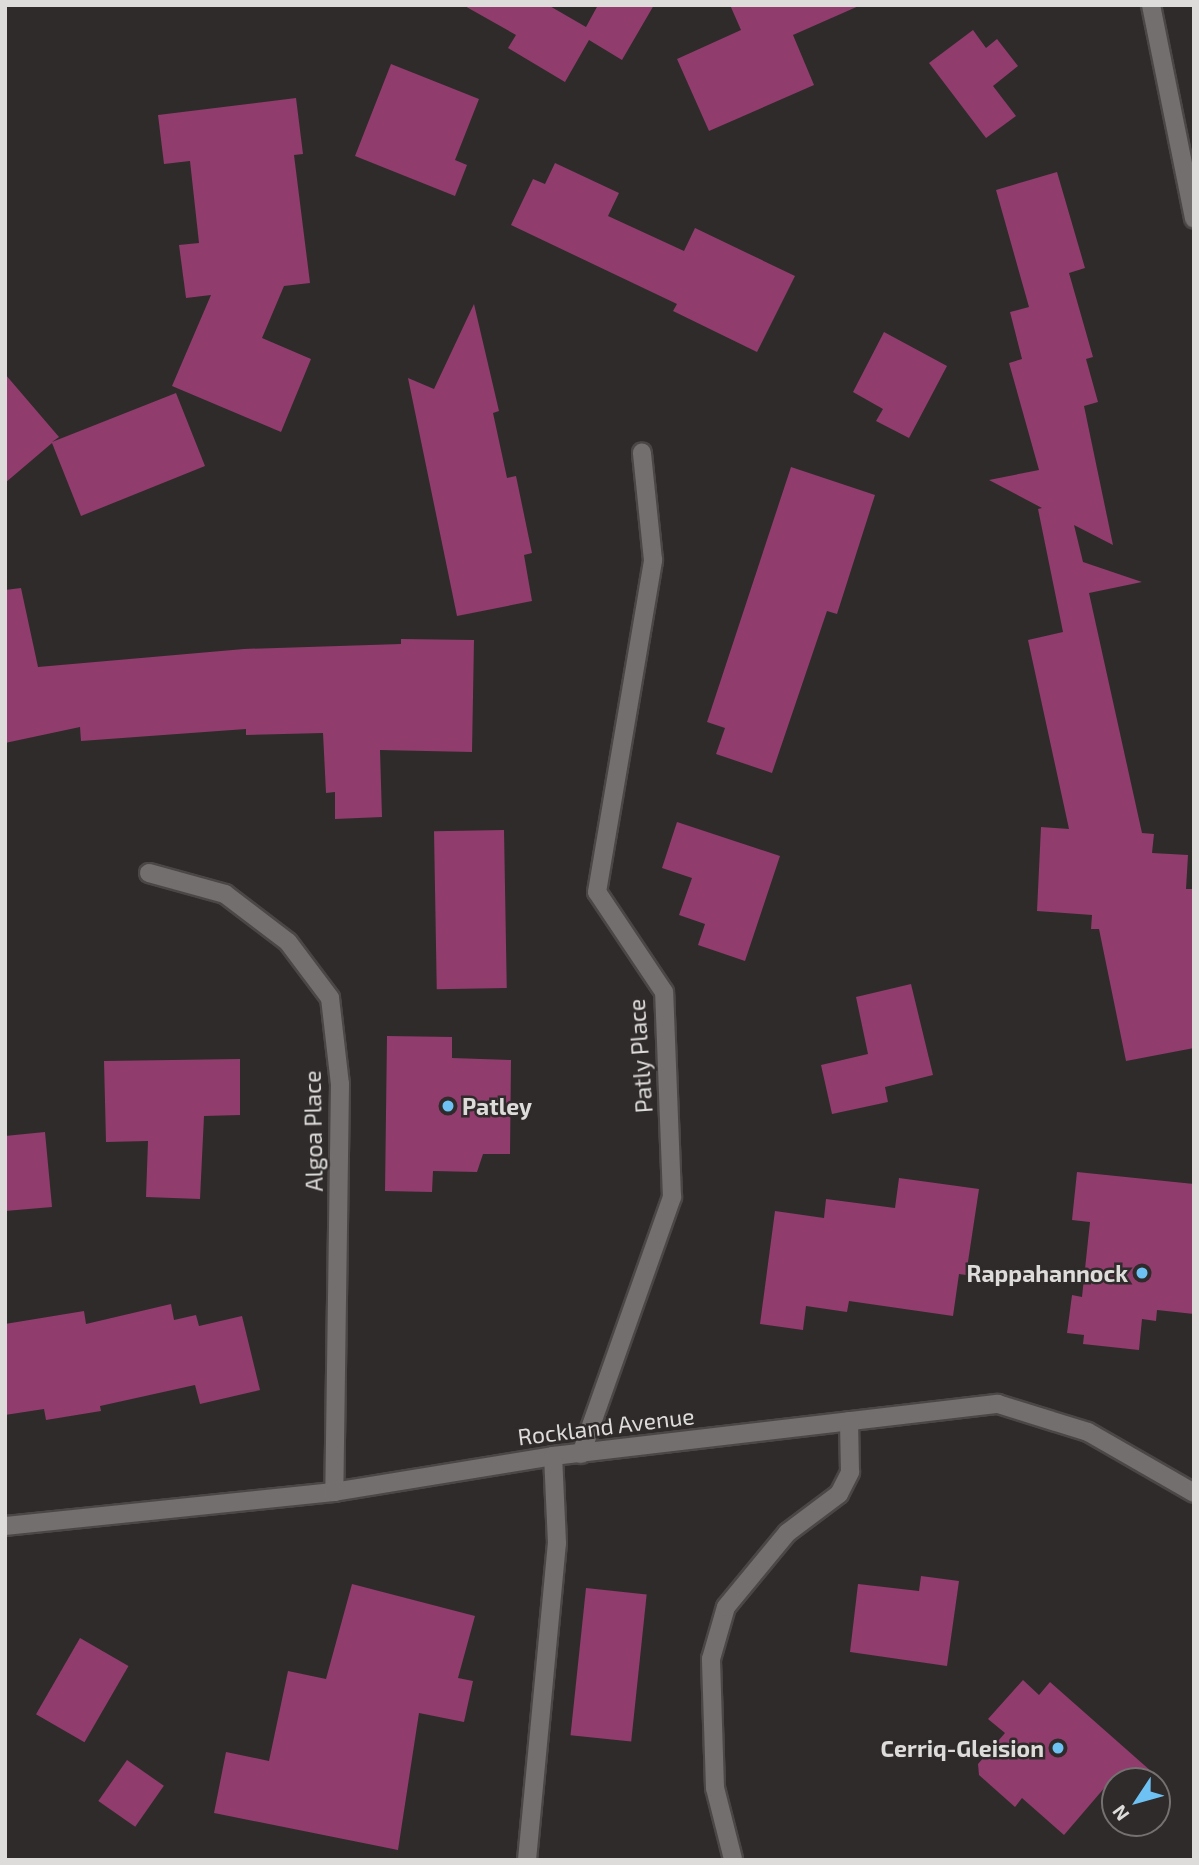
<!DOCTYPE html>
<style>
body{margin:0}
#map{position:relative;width:1199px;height:1865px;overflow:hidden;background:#2f2b2b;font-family:"Exo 2",sans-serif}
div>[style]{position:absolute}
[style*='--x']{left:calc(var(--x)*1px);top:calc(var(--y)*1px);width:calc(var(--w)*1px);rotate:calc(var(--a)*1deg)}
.building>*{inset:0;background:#903c6c;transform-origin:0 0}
.roads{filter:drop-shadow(2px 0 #4b4747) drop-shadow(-2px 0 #4b4747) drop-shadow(0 2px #4b4747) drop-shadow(0 -2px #4b4747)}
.minor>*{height:18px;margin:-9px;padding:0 9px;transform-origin:9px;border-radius:9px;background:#746f6f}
.dots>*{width:19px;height:19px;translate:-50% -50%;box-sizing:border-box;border:4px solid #2f2b2b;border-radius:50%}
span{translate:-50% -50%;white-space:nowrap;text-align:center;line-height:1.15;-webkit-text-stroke:5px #2f2b2b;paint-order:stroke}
.street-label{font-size:23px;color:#dedbdb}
.poi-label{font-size:23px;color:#dedbdb;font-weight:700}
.left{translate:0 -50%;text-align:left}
.right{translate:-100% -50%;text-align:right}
.frame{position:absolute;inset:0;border:7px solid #dedbdb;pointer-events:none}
.north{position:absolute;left:1101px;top:1767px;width:70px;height:70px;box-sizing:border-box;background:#2f2b2b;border:2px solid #757171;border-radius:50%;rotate:234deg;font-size:19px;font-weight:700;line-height:28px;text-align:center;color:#dedbdb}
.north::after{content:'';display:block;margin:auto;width:24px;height:32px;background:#6dc2f3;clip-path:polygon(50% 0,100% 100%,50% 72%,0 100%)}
</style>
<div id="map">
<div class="building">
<i style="clip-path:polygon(463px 5px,548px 5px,586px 27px,598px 5px,654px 5px,622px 60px,589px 40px,565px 82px,508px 48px,516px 35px)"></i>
<i style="clip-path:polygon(730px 5px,861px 5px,793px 35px,814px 85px,709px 131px,677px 59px,741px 30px)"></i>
<i style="clip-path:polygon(973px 30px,986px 48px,997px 39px,1018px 66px,993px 86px,1016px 116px,986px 138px,929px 63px)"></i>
<i style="clip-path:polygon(391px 64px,479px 99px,455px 160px,467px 165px,455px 196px,355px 156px)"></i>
<i style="clip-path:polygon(296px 98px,303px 154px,294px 155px,310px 283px,284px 286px,262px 338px,311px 359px,281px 432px,172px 386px,211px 295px,186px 298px,179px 245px,199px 243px,190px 161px,164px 164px,158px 115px)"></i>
<i style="clip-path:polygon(555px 163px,619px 193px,608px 216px,684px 251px,695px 228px,795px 276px,757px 352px,673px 311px,677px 304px,511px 225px,533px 179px,545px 184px)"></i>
<i style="clip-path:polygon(1057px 172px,1085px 268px,1069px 273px,1093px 357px,1086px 359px,1098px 402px,1084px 406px,1113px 545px,1074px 525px,1083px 562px,1142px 582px,1089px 593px,1142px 833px,1154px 834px,1152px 853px,1188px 855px,1186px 889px,1194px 889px,1194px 1048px,1126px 1061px,1099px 929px,1091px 929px,1092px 915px,1037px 911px,1041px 827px,1069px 829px,1028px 640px,1063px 632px,1038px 509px,1042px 508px,989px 480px,1039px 470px,1009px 363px,1022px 359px,1010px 312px,1029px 307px,996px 190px)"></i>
<i style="clip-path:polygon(474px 304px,499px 411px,493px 413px,507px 478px,516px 476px,532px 553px,524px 555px,532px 601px,457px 616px,408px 378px,434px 389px)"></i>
<i style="clip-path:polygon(884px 332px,947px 366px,909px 438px,876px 421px,883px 409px,853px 392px)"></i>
<i style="clip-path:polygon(5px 374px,59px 437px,52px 442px,176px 393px,205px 466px,81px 516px,52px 443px,5px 483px)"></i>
<i style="clip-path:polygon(791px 467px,875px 495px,837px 614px,827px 611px,772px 773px,716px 754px,725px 728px,707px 722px)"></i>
<i style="clip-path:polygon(21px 588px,38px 667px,244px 649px,401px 644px,401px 639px,474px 640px,472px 752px,380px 750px,382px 817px,335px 819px,335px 792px,326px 793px,323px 733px,246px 735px,246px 729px,81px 741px,80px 727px,5px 743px,5px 590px)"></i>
<i style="clip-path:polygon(677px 822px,780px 856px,745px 961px,698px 945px,705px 924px,679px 915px,692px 878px,662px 868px)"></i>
<i style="left:504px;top:830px;width:158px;height:70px;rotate:89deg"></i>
<i style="clip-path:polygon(911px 984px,933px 1075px,885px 1087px,888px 1102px,832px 1114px,821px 1065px,868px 1054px,856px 997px)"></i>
<i style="clip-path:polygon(387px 1036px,452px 1037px,452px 1058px,511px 1060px,510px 1154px,483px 1154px,477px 1172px,433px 1171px,432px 1192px,385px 1191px)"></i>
<i style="clip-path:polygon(240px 1059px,240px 1115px,204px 1116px,200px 1199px,146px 1197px,148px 1141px,106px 1142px,104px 1061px)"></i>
<i style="clip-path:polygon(45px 1132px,52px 1207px,5px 1211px,5px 1136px)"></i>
<i style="clip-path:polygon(1077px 1172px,1194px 1184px,1194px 1314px,1157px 1310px,1156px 1321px,1142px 1319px,1139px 1350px,1083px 1344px,1084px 1335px,1067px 1333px,1072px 1295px,1082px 1297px,1090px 1222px,1072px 1220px)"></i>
<i style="clip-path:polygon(899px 1178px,979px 1189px,966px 1275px,959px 1274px,953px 1316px,849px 1301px,847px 1312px,806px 1306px,803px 1330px,760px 1324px,775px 1211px,824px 1218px,826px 1199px,895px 1208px)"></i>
<i style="clip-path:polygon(171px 1304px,174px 1320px,196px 1315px,199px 1326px,242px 1316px,260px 1390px,200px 1404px,195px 1385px,100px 1406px,101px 1411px,46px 1420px,44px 1409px,5px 1415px,5px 1324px,84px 1311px,86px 1324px)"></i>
<i style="clip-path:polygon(921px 1576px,959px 1581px,947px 1666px,850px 1652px,858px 1584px,919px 1591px)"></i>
<i style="clip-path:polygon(352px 1584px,475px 1616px,458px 1678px,473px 1681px,464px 1722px,419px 1713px,398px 1850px,214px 1813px,226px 1752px,269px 1761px,288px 1671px,326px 1679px)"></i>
<i style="left:586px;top:1588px;width:61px;height:148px;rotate:6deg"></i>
<i style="left:80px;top:1638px;width:56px;height:88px;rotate:30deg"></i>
<i style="clip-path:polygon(1023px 1680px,1039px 1695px,1050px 1682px,1152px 1772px,1144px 1781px,1115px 1781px,1115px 1794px,1106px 1786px,1064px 1835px,1022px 1798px,1015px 1807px,979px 1775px,978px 1764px,1005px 1733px,988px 1719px)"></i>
<i style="left:127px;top:1760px;width:45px;height:50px;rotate:35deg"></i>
</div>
<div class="roads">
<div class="minor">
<i style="--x:1151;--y:5;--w:218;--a:78.6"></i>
<i style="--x:149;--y:873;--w:79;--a:15.4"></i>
<i style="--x:225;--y:894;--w:79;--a:37.3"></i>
<i style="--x:288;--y:942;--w:70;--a:53.1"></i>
<i style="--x:330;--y:998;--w:87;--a:83.4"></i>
<i style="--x:340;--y:1084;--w:408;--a:90.8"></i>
<i style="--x:581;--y:1454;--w:273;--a:-70.5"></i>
<i style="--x:672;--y:1197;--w:205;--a:-92.2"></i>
<i style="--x:664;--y:992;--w:120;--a:-123.8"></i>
<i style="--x:597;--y:892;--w:337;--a:-80.4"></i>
<i style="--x:653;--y:560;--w:108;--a:-95.9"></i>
<i style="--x:5;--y:1526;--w:331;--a:-5.9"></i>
<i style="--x:334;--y:1492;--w:222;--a:-9.3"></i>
<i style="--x:553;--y:1456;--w:448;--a:-6.7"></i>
<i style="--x:998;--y:1404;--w:94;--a:17.3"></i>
<i style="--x:1088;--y:1432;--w:122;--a:29.9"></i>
<i style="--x:733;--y:1859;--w:73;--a:-104.2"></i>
<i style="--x:715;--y:1788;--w:129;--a:-91.8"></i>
<i style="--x:711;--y:1659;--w:54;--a:-73.9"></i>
<i style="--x:726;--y:1607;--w:96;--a:-50.5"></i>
<i style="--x:787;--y:1533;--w:65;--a:-36.9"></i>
<i style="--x:839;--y:1494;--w:25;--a:-63"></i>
<i style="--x:850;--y:1472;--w:51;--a:-91.1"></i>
<i style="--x:527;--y:1860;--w:318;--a:-84.6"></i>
<i style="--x:557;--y:1543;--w:87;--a:-92.6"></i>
</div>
</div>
<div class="dots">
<i style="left:448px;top:1106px;background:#6dc2f3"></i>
<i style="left:1142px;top:1273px;background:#6dc2f3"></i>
<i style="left:1058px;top:1748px;background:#6dc2f3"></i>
</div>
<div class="street-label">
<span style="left:640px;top:1056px;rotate:-94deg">Patly Place</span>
<span style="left:313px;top:1131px;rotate:-91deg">Algoa Place</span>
<span style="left:606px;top:1426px;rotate:-7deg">Rockland Avenue</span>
</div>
<div class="poi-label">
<span class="left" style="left:462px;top:1106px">Patley</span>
<span class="right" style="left:1128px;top:1273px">Rappahannock</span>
<span class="right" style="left:1044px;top:1748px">Cerriq-Gleision</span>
</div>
<div class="frame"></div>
<div class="north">N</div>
</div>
